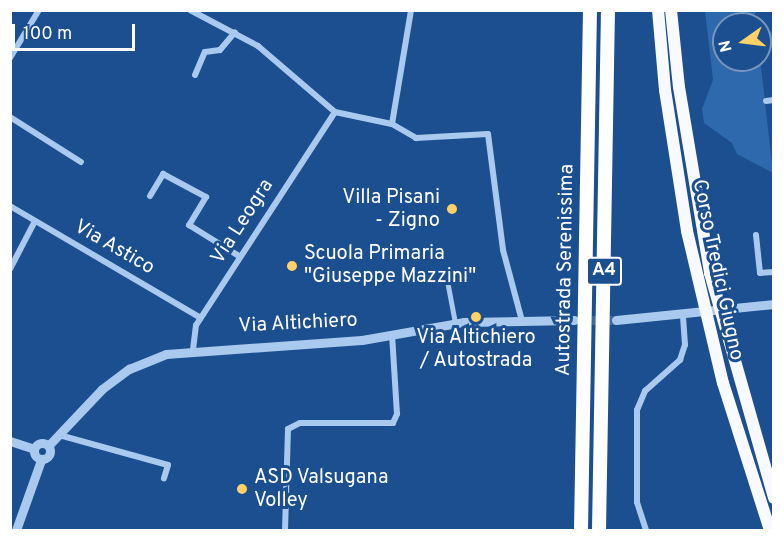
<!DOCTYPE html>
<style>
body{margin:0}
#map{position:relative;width:784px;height:541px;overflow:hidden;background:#1b4f8f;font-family:Overpass,sans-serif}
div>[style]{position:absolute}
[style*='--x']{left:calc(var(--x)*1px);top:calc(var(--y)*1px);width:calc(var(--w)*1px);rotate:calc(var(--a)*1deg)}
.green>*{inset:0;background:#2e69ad}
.tertiary-tunnel>*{height:9px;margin-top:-4.5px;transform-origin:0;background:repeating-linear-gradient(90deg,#3d69a0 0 9px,transparent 0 13.5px)}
.pedestrian>*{height:5px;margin:-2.5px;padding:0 2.5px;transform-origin:2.5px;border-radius:2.5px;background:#a9c9ee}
.minor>*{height:6px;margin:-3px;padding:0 3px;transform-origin:3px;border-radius:3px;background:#a9c9ee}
.tertiary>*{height:9px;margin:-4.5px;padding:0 4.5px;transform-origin:4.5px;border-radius:4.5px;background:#a9c9ee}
.tertiary>.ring{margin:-4.5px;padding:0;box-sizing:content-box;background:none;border:9px solid #a9c9ee;border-radius:50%}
.trunk>*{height:12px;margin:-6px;padding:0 6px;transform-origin:6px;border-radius:6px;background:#f8faff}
.motorway>*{height:14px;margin:-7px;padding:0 7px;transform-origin:7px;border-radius:7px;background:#fff}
.trunk-bridge>*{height:12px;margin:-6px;padding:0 6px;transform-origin:6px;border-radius:6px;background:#f8faff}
.dots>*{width:16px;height:16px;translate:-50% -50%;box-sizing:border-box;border:3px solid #1b4f8f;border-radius:50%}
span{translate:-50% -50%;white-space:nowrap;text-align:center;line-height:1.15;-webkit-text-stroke:6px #1b4f8f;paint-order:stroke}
.shield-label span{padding:2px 4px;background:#1b4f8f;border:2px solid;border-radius:4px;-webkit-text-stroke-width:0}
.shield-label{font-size:18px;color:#fff;font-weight:700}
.poi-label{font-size:20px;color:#fff}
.right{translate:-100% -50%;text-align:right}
.left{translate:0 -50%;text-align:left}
.street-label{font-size:20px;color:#fff}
.frame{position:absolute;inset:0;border:12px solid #fff;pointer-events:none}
.north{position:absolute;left:712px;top:12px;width:60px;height:60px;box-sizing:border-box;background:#1b4f8f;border:2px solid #7695bc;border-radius:50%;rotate:256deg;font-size:16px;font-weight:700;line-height:24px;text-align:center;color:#fff}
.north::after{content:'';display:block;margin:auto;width:21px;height:27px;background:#ffd166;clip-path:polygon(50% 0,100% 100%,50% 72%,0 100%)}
.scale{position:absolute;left:12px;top:24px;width:123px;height:27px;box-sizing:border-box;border:3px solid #fff;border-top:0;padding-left:8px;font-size:18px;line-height:21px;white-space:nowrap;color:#fff;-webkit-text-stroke:4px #1b4f8f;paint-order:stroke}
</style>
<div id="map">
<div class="green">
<i style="clip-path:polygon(705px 11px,756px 11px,752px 24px,724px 24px,724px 60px,760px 58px,773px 173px,737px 154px,732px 143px,704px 123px,702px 109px,713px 80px)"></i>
<i style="clip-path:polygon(760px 27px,773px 32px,773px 48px,760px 50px)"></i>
</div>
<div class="tertiary-tunnel">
<i style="--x:579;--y:320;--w:37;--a:0"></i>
</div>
<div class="pedestrian">
<i style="--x:445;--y:270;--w:54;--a:79.3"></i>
</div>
<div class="minor">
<i style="--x:190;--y:10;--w:77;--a:27.9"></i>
<i style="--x:258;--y:46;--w:101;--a:40.6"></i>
<i style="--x:335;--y:112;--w:254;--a:123.1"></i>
<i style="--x:196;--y:325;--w:23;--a:97"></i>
<i style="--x:10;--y:58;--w:56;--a:-58.9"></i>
<i style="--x:195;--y:75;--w:25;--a:-67"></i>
<i style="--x:205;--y:52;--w:15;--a:-8"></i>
<i style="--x:220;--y:50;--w:23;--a:-50"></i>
<i style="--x:766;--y:101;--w:8;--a:-7"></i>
<i style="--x:335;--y:112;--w:58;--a:11.9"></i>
<i style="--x:392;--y:124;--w:28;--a:30"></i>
<i style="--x:416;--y:138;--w:72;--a:-3.2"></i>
<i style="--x:488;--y:134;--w:117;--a:82.6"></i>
<i style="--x:503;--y:250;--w:73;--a:75"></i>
<i style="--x:10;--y:117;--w:84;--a:32.4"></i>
<i style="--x:392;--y:124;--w:116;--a:-80.5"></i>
<i style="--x:150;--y:196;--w:26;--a:-59"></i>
<i style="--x:163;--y:174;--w:49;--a:28.1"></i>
<i style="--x:206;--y:197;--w:33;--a:121"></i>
<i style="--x:189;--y:225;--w:59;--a:31.8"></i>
<i style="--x:10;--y:206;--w:221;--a:30.4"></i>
<i style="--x:756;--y:235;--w:38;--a:84"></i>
<i style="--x:760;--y:273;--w:14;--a:-4"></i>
<i style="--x:10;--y:269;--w:54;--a:-62.5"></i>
<i style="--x:59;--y:435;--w:113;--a:15.4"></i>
<i style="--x:168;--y:465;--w:14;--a:107"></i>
<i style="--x:285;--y:530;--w:101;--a:-88.3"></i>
<i style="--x:288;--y:429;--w:13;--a:-27"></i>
<i style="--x:300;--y:423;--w:93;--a:0"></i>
<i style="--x:393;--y:423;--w:10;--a:-66"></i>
<i style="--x:397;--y:414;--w:80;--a:-93.6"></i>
<i style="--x:646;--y:530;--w:29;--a:-108"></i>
<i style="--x:637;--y:502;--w:92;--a:-90"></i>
<i style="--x:637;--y:410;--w:21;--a:-67"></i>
<i style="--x:645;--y:391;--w:47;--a:-41.5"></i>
<i style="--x:680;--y:360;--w:16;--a:-72"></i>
<i style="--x:685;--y:345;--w:29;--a:-94"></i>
</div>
<div class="tertiary">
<i style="--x:616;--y:320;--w:159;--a:-5.8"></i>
<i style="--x:10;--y:441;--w:25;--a:18"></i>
<i class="ring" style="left:34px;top:443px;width:7px;height:7px"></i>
<i style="--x:49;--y:445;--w:77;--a:-46.6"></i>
<i style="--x:102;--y:389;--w:34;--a:-37"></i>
<i style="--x:129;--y:369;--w:40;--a:-22"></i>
<i style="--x:166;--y:354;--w:196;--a:-4.1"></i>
<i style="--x:362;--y:340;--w:104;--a:-10"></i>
<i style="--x:464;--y:322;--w:110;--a:-1"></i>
<i style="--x:16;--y:530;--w:74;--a:-70.3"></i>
</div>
<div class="trunk">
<i style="--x:658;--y:10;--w:80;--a:85"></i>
<i style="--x:671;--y:10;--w:77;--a:84.1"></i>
<i style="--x:723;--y:383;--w:154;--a:72.3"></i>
</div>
<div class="motorway">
<i style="--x:581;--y:530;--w:520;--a:-89.01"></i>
<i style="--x:599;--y:530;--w:520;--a:-89.01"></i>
</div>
<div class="trunk-bridge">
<i style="--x:679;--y:87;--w:189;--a:80.5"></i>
<i style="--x:710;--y:273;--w:234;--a:74.1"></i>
<i style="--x:665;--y:90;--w:143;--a:81.1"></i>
<i style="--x:687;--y:231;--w:156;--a:76.7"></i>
</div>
<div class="dots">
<i style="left:452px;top:209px;background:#ffd166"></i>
<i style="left:292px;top:266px;background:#ffd166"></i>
<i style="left:476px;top:317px;background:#ffd166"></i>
<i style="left:242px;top:489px;background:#ffd166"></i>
</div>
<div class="shield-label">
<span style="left:604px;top:271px">A4</span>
</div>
<div class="poi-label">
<span class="right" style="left:440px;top:210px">Villa Pisani<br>- Zigno</span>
<span class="left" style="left:304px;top:266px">Scuola Primaria<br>"Giuseppe Mazzini"</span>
<span style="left:476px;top:350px">Via Altichiero<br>/ Autostrada</span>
<span class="left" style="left:254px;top:490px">ASD Valsugana<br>Volley</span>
</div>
<div class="street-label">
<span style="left:243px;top:222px;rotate:-57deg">Via Leogra</span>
<span style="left:114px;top:248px;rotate:30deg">Via Astico</span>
<span style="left:566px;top:270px;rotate:-89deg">Autostrada Serenissima</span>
<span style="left:717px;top:270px;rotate:78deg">Corso Tredici Giugno</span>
<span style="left:298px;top:324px;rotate:-3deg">Via Altichiero</span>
</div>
<div class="frame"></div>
<div class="north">N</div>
<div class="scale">100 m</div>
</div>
